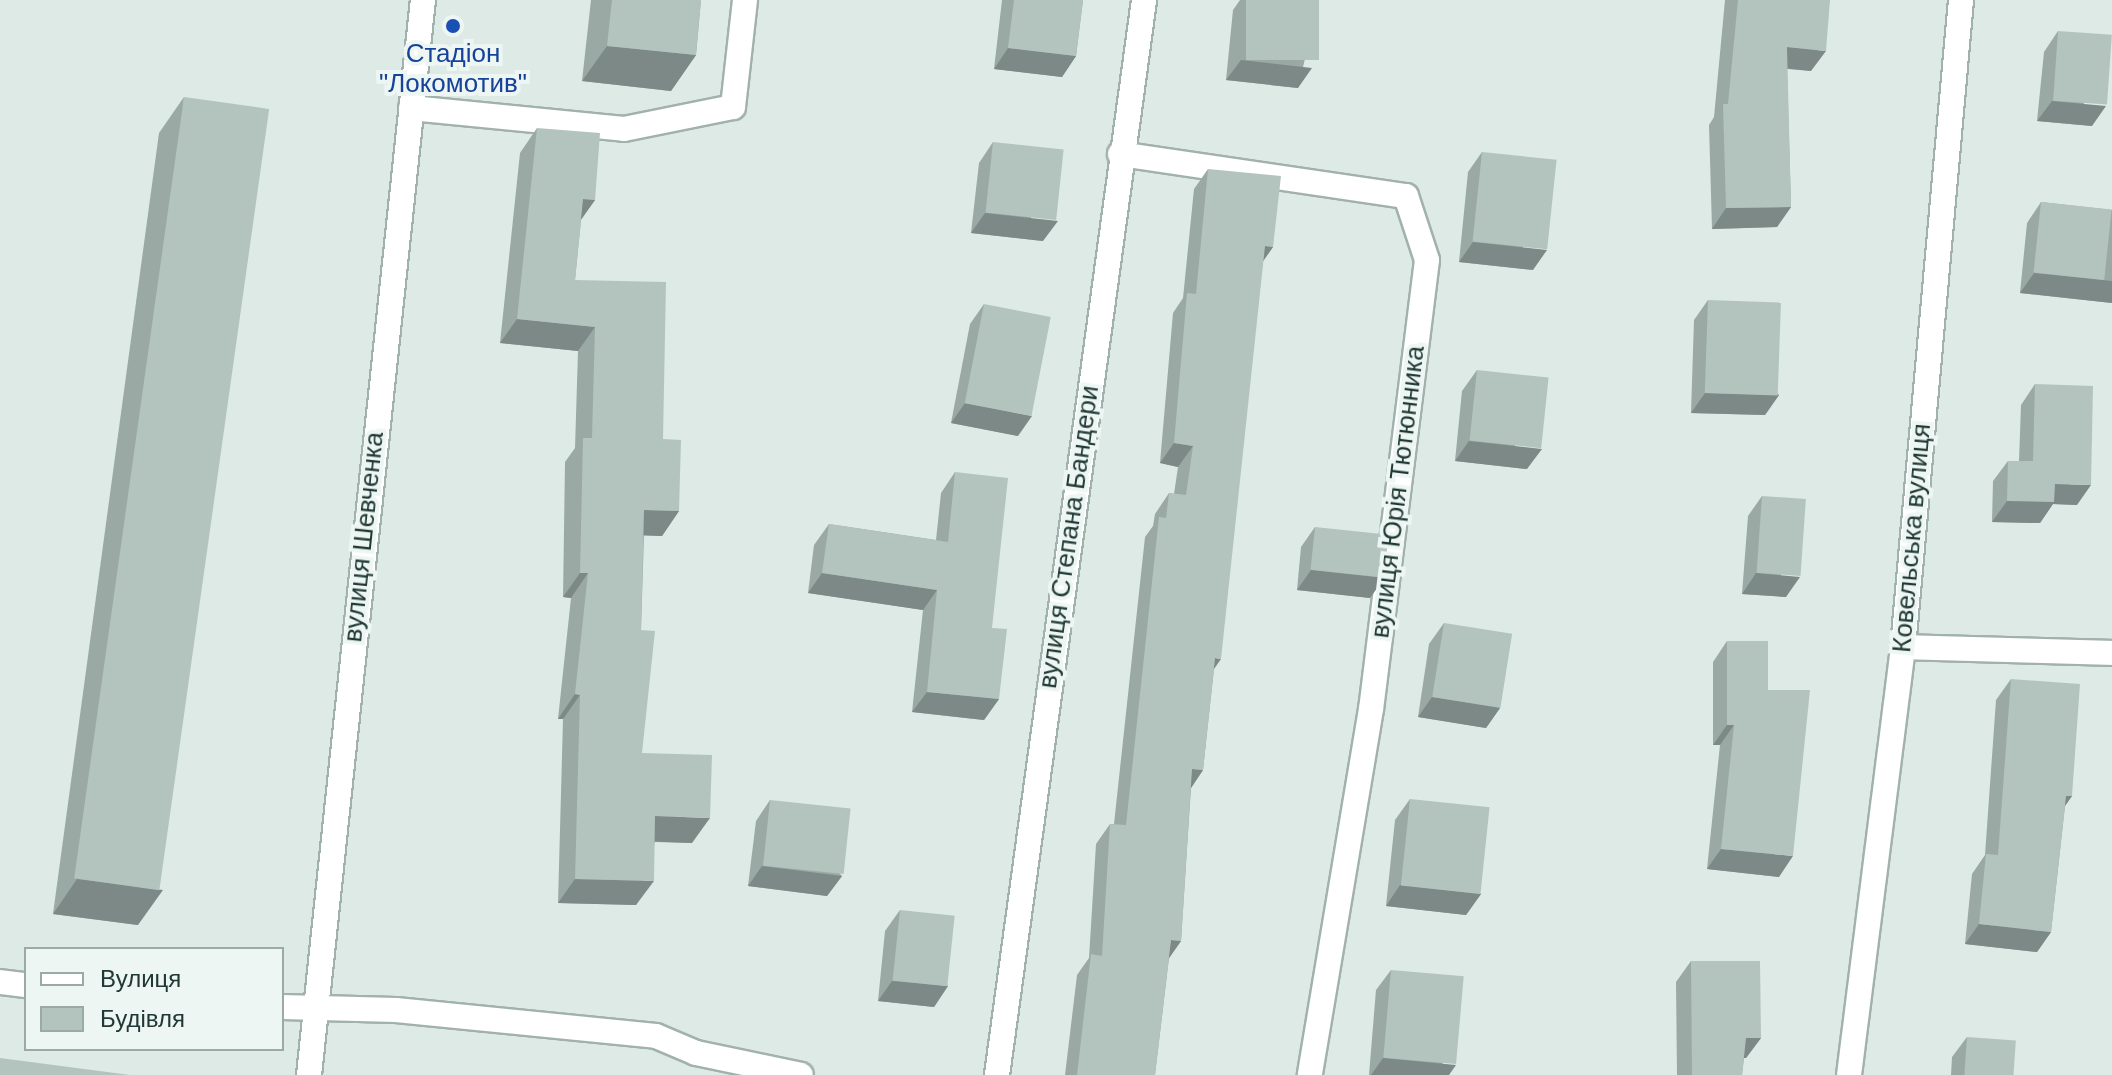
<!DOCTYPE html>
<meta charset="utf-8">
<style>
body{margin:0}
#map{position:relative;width:2112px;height:1075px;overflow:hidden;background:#deeae5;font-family:Arial,sans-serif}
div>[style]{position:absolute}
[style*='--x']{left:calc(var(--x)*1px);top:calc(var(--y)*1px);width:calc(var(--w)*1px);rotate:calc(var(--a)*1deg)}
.roads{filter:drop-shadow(2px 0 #a1b1ac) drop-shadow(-2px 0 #a1b1ac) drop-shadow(0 2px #a1b1ac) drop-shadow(0 -2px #a1b1ac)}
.minor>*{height:24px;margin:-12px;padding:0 12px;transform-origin:12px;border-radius:12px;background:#fff}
.wall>*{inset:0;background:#9aa9a4}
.shaded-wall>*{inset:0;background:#7d8986}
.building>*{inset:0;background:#b3c4bf;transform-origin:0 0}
.dots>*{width:22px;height:22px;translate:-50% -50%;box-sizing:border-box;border:4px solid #eef6f3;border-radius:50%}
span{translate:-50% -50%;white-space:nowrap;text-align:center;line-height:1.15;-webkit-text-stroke:8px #eef6f3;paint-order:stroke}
.transit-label{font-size:26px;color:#164399}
.street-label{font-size:26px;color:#203934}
.legend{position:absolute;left:24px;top:947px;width:260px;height:104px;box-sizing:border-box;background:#eef6f3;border:2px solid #9caaa7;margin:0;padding:10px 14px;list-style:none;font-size:24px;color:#203934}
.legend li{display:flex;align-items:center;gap:16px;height:40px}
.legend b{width:40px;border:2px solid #9caaa7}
</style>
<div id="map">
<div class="roads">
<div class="minor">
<i style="--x:411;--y:108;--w:214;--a:5.6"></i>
<i style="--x:624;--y:129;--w:111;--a:-11.4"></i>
<i style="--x:733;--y:107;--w:108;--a:-83.6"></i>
<i style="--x:1120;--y:154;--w:289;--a:8.4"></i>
<i style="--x:1406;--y:196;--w:67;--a:71.8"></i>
<i style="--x:1427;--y:260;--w:452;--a:97.1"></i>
<i style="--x:1371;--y:709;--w:371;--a:99.5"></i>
<i style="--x:1903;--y:647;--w:209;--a:1.6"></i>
<i style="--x:0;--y:982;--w:26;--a:7"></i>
<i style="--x:282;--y:1007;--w:114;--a:1.5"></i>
<i style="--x:396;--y:1010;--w:261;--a:5.7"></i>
<i style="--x:656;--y:1036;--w:43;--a:23"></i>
<i style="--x:696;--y:1053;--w:107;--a:11.8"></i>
<i style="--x:309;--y:1075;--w:1081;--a:-83.95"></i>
<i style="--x:997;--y:1075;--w:1085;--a:-82.21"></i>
<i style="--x:1849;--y:1075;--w:431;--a:-82.8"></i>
<i style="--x:1903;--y:647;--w:650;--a:-84.88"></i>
</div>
</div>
<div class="wall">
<i style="clip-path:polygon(591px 0,701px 0,696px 55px,671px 91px,582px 81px)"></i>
<i style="clip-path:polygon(1002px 0,1083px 0,1076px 56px,1062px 77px,994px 69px)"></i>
<i style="clip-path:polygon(1240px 0,1319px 0,1298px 88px,1226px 80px,1233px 10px)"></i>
<i style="clip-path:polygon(1725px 0,1830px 0,1811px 71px,1787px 69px,1791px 207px,1777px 227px,1712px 229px,1709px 125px,1714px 117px)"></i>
<i style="clip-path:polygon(2058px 31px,2092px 126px,2037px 121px,2044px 52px)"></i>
<i style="clip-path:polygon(184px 97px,138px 925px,53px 914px,159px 133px)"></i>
<i style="clip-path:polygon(537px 128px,595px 200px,581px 220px,575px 280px,663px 439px,679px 511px,662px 536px,644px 535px,641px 630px,642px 753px,692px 843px,655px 842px,636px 905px,558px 903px,563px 719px,558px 719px,571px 598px,563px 597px,565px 462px,575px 448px,578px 351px,500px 343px,520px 153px)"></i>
<i style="clip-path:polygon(993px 142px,1043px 241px,971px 233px,979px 163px)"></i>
<i style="clip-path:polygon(1482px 152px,1533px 270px,1459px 262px,1468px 172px)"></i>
<i style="clip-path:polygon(1208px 169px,1273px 247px,1263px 261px,1214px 669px,1203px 770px,1191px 788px,1181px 941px,1169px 958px,1155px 1075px,1065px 1075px,1077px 975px,1089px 958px,1096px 844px,1110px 824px,1114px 824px,1145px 537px,1153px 526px,1155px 514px,1169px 493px,1174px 494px,1178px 467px,1160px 463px,1173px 313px,1183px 298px,1194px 189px)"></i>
<i style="clip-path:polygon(2041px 202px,2112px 210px,2112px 303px,2020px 293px,2027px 223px)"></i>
<i style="clip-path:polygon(1708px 300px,1779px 395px,1765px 415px,1691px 413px,1694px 320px)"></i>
<i style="clip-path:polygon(984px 304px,1018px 436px,951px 423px,970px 324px)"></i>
<i style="clip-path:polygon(1477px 370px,1527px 469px,1455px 461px,1462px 391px)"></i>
<i style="clip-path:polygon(2035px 384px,2077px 505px,2053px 504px,2040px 523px,1992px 522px,1993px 481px,2008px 461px,2019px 461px,2021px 405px)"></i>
<i style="clip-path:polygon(955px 472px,992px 628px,999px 699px,984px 720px,912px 712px,923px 610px,808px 593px,814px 545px,829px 524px,936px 540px,941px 493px)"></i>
<i style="clip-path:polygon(1762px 496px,1786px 597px,1742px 594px,1748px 516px)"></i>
<i style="clip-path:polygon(1315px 527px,1384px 578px,1370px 598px,1297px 590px,1301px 547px)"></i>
<i style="clip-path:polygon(1444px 623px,1500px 708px,1486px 728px,1418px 717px,1429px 644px)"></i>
<i style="clip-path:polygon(1727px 641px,1779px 877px,1707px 869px,1720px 745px,1713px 745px,1713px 662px)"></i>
<i style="clip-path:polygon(2011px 679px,2072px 796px,2065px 806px,2051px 932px,2037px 952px,1965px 944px,1972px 874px,1985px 855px,1996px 700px)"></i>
<i style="clip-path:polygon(1410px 799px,1481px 894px,1466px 915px,1386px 906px,1395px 820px)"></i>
<i style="clip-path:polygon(770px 800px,842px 876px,827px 896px,748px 886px,756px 821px)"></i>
<i style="clip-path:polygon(900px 910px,948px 986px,934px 1007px,878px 1001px,885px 931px)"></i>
<i style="clip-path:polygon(1691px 961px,1761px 1038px,1746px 1058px,1744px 1058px,1742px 1075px,1677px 1075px,1676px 982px)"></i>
<i style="clip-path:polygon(1391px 970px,1449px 1075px,1369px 1075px,1376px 990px)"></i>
<i style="clip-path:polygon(1967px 1037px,2014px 1075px,1951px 1075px,1952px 1057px)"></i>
</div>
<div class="shaded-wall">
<i style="clip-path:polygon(607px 46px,696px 55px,671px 91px,582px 81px)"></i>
<i style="clip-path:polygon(1787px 47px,1826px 51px,1811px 71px,1772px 67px)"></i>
<i style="clip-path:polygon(1008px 48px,1076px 56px,1062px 77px,994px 69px)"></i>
<i style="clip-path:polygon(1241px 60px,1312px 68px,1298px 88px,1226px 80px)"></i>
<i style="clip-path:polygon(2052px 101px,2106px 106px,2092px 126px,2037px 121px)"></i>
<i style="clip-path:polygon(583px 199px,595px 200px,577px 225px)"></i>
<i style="clip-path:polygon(1791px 207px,1777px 227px,1712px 229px,1726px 208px)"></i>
<i style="clip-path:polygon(985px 213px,1058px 221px,1043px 241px,971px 233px)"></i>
<i style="clip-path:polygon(1473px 242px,1547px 250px,1533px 270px,1459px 262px)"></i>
<i style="clip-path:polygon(1265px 246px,1273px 247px,1259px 267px)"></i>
<i style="clip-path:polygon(2034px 273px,2112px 281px,2112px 303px,2020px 293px)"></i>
<i style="clip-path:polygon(517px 319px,595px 327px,578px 351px,500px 343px)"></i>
<i style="clip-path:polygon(1705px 393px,1779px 395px,1765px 415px,1691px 413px)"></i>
<i style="clip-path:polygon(965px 403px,1032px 416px,1018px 436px,951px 423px)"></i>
<i style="clip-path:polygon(1469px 441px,1542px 449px,1527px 469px,1455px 461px)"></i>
<i style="clip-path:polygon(1174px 443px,1193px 446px,1178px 467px,1160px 463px)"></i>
<i style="clip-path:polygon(2055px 484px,2091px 485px,2077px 505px,2053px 504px,2040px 523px,1992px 522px,2007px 501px)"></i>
<i style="clip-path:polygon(644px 510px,679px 511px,662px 536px,627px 535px)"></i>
<i style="clip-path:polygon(1311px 570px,1384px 578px,1370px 598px,1297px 590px)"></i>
<i style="clip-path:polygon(580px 573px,588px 573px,571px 598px,563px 597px)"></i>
<i style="clip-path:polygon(822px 573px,937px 590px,923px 610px,808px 593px)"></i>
<i style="clip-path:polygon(1756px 573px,1800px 577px,1786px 597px,1742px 594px)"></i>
<i style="clip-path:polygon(1215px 658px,1221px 659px,1207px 679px)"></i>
<i style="clip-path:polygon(927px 692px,999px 699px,984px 720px,912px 712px)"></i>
<i style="clip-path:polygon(575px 694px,580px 695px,563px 719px,558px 719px)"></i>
<i style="clip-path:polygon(1432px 697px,1500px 708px,1486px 728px,1418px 717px)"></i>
<i style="clip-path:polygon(1727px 725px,1734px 725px,1720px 745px,1713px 745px)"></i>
<i style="clip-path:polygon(1192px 769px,1203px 770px,1189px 791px)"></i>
<i style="clip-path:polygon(2066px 796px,2072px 796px,2057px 817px)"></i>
<i style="clip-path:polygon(655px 816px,710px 818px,692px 843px,638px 841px)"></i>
<i style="clip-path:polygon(1721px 849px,1793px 856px,1779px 877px,1707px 869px)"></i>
<i style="clip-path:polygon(762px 866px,842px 876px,827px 896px,748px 886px)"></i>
<i style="clip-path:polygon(77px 879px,163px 890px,138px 925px,53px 914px)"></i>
<i style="clip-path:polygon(575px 879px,654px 881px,636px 905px,558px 903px)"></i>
<i style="clip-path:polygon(1400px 885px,1481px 894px,1466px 915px,1386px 906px)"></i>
<i style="clip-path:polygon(1979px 924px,2051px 932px,2037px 952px,1965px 944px)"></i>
<i style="clip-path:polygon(1171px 940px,1181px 941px,1167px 961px)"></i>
<i style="clip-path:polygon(892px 981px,948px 986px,934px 1007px,878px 1001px)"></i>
<i style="clip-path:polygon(1746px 1038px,1761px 1038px,1746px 1058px,1731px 1058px)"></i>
<i style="clip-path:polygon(1383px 1058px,1456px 1065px,1449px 1075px,1371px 1075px)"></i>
</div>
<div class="building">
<i style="clip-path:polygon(612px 0,701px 0,696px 55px,607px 46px)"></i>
<i style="clip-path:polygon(1014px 0,1083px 0,1076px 56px,1008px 48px)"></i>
<i style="left:1246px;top:0;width:73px;height:60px"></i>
<i style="clip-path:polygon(1738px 0,1830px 0,1826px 51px,1787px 47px,1791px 207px,1726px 208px,1723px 104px,1728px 104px)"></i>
<i style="left:2058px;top:31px;width:54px;height:70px;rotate:4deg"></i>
<i style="left:184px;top:97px;width:86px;height:789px;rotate:8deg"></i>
<i style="clip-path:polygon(537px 128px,600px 133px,595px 200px,583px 199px,575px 280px,666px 282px,663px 439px,681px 440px,679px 511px,644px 510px,641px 630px,655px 631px,642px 753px,712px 755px,710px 818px,655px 816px,654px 881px,575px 879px,580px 695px,575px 694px,588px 573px,580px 573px,583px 438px,592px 438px,595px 327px,517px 319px)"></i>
<i style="left:993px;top:142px;width:71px;height:71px;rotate:6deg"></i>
<i style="left:1482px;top:152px;width:75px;height:90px;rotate:6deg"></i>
<i style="clip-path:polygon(1208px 169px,1281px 176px,1273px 247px,1265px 246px,1221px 659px,1215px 658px,1203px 770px,1192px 769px,1181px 941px,1171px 940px,1155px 1075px,1077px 1075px,1091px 954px,1102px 956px,1110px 824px,1126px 825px,1159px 517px,1166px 518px,1169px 493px,1186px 495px,1193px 446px,1174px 443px,1187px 293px,1196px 294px)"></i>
<i style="left:2041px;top:202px;width:71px;height:71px;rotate:6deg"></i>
<i style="left:1708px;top:300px;width:73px;height:93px;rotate:2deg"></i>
<i style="left:984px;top:304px;width:68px;height:101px;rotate:11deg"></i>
<i style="left:1477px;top:370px;width:72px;height:71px;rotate:6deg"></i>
<i style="clip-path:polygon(2035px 384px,2093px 386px,2091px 485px,2055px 484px,2054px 502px,2007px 501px,2008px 461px,2033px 461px)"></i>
<i style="clip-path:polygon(955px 472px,1008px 478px,992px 628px,1007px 629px,999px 699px,927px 692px,937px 590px,822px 573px,829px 524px,948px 542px)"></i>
<i style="left:1762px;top:496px;width:44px;height:77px;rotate:4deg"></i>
<i style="left:1315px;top:527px;width:74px;height:43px;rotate:6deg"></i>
<i style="left:1444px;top:623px;width:69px;height:75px;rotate:9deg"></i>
<i style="clip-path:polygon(1727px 641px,1768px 641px,1768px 690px,1810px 690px,1793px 856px,1721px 849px,1734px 725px,1727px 725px)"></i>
<i style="clip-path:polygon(2011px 679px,2080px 684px,2072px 796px,2066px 796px,2051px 932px,1979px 924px,1986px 854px,1998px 855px)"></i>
<i style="left:1410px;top:799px;width:80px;height:87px;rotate:6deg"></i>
<i style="left:770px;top:800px;width:81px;height:66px;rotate:6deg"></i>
<i style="left:900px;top:910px;width:55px;height:71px;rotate:6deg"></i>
<i style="clip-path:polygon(1691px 961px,1760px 961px,1761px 1038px,1746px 1038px,1742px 1075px,1692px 1075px)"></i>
<i style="left:1391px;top:970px;width:73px;height:88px;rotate:5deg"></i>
<i style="left:1967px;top:1037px;width:49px;height:38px;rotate:4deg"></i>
<i style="clip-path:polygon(0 1058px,130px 1075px,0 1075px)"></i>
</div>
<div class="dots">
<i style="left:453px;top:26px;background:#1a4fb4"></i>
</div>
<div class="transit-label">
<span style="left:453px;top:69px">Стадіон<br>"Локомотив"</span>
</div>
<div class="street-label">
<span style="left:1398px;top:492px;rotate:-83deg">вулиця Юрія Тютюнника</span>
<span style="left:364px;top:537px;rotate:-84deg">вулиця Шевченка</span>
<span style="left:1069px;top:537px;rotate:-82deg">вулиця Степана Бандери</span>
<span style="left:1912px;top:538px;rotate:-85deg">Ковельська вулиця</span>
</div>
<ul class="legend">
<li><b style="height:10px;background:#fff"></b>Вулиця</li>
<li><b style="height:22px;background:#b3c4bf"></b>Будівля</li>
</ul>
</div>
